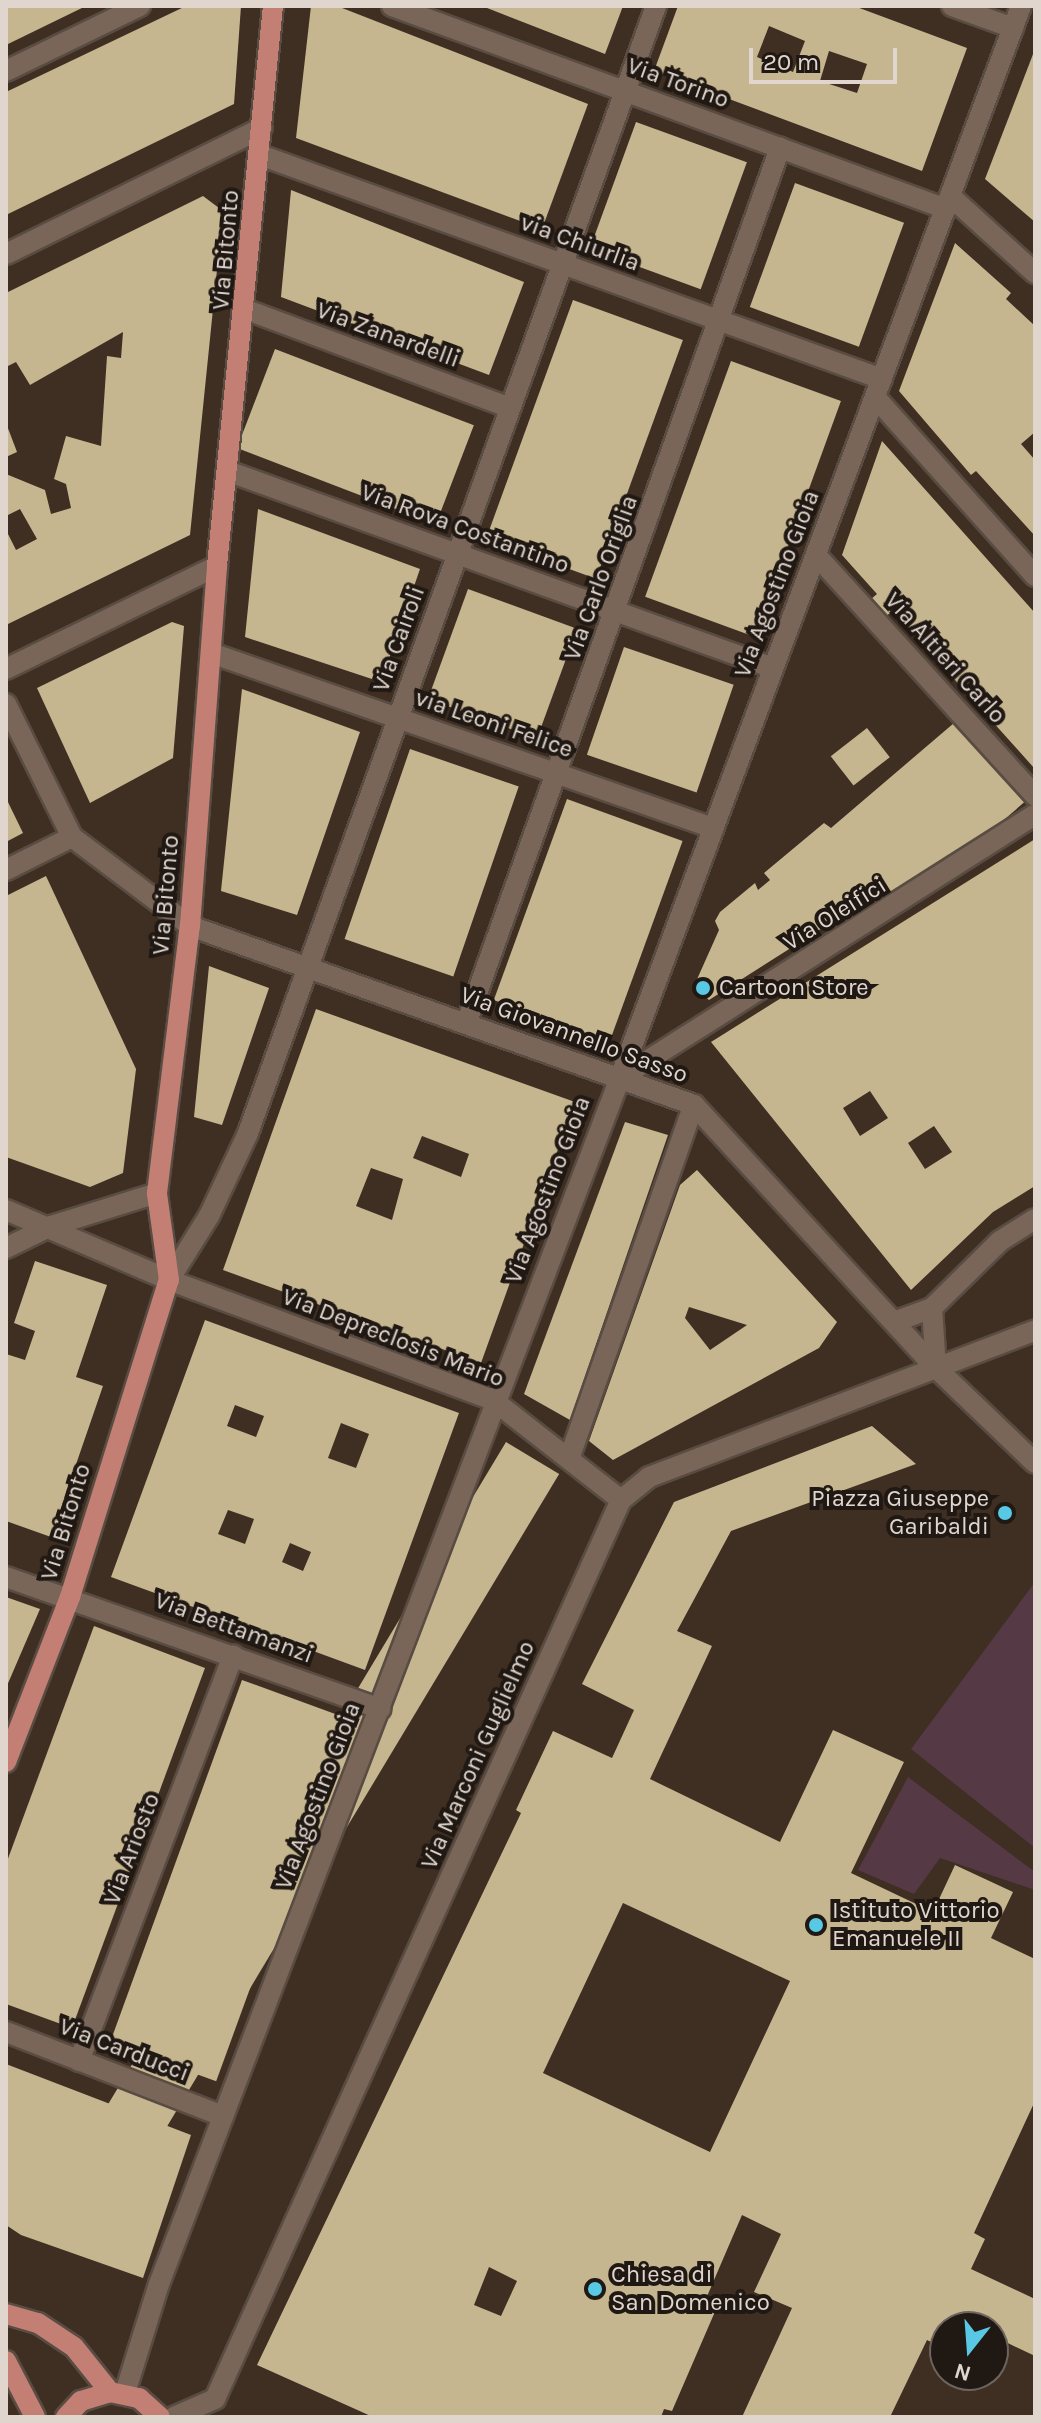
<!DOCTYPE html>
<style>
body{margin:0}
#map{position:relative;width:1041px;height:2423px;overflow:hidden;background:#3f2e22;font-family:Karla,sans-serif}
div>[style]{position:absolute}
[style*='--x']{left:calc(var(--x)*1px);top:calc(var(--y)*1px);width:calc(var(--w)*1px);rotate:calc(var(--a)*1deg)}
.green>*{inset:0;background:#553944}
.building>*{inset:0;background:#c5b690;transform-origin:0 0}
.roads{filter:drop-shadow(2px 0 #594c42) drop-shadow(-2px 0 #594c42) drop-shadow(0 2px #594c42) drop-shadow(0 -2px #594c42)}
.minor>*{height:20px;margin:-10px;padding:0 10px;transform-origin:10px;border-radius:10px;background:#796659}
.major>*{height:20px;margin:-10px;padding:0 10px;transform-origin:10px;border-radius:10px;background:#c47f75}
.dots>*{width:22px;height:22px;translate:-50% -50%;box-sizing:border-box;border:4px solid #201813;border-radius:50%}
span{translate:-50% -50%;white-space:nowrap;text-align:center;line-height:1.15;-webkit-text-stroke:8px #201813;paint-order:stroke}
.street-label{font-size:24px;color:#e0d6ce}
.poi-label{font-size:24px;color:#e0d6ce}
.left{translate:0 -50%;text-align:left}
.right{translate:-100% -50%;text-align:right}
.frame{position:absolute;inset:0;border:8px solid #e0d6ce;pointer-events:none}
.north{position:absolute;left:929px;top:2311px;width:80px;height:80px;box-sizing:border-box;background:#201813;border:2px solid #6d645e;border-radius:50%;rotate:197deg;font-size:22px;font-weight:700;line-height:32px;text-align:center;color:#e0d6ce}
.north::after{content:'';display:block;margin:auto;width:28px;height:36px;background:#59c8e5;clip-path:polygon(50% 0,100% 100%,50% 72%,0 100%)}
.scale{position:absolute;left:749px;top:48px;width:148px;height:36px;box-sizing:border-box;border:4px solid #e0d6ce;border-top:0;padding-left:10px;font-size:24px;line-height:28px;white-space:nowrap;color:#e0d6ce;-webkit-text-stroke:6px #201813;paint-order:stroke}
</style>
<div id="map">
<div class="green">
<i style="clip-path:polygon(1035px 1582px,1035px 1848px,911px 1749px)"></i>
<i style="clip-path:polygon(908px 1777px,1035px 1872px,1035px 1890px,940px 1858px,914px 1894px,858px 1870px)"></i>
</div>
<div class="building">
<i style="clip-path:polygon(6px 6px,86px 6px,6px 45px)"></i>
<i style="clip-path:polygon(186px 6px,241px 6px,234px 104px,6px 215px,6px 92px)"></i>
<i style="clip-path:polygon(311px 6px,337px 6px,588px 104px,542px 229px,296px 138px)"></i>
<i style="clip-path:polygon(482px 6px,623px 6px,605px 54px)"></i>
<i style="clip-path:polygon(evenodd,678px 6px,854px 6px,967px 48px,922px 171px,654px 71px,678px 6px,769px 26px,805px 41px,793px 72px,757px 57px,769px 26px,678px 6px,829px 51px,867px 64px,857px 93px,820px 81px,829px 51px)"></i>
<i style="clip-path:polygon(1035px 49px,1035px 222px,985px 179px)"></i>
<i style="left:636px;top:122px;width:118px;height:135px;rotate:20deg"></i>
<i style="left:795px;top:183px;width:116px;height:132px;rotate:20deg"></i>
<i style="clip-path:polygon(291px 190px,524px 282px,489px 375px,281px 297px)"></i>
<i style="clip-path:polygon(203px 196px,223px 211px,190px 535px,6px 625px,6px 530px,16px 550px,37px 539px,20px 509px,6px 516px,6px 474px,45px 490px,51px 514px,71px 508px,66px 484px,54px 479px,66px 436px,101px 446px,107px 356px,121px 358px,123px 332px,30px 385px,16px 362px,6px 367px,6px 293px)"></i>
<i style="clip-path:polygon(955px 243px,1011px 293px,1006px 299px,1035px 326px,1035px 432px,1021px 444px,1035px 460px,1035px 536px,976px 471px,971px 475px,899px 391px)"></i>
<i style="left:573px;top:300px;width:117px;height:254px;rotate:20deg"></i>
<i style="left:275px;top:349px;width:213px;height:106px;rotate:21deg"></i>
<i style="left:731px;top:361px;width:117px;height:251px;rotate:20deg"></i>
<i style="clip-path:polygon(6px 423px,17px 452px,6px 457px)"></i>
<i style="clip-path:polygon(882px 441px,1035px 613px,1035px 769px,893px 611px,886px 616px,871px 599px,877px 594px,842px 555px)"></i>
<i style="clip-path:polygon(258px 509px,420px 569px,381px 682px,245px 637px)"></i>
<i style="left:468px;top:589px;width:116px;height:117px;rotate:20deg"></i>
<i style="clip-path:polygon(172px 622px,184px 626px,173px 758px,90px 803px,37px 688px)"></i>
<i style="left:624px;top:647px;width:116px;height:114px;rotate:19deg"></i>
<i style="clip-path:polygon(242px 689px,360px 732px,297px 915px,221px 891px)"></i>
<i style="clip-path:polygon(954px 723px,1028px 799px,977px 843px,974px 840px,887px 901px,882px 890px,709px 1000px,694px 986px,719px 930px,715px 921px,720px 912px,755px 883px,758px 890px,770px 880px,764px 873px,824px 823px,831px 828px)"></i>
<i style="left:867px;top:728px;width:37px;height:46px;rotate:52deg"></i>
<i style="left:410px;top:749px;width:115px;height:201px;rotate:19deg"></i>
<i style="clip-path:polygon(6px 798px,23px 833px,6px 842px)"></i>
<i style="left:567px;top:799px;width:123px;height:214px;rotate:20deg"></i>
<i style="clip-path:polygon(evenodd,1035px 839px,1035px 1186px,993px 1212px,911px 1290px,711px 1042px,1035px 839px,870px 1091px,888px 1118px,860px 1136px,843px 1108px,870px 1091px,1035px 839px,934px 1126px,952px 1152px,925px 1169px,908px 1143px,934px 1126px)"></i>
<i style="clip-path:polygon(46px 876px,136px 1069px,123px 1173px,90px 1187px,6px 1157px,6px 896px)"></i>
<i style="clip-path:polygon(209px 966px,269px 988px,222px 1125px,194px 1117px)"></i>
<i style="clip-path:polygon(evenodd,316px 1009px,575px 1102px,481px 1363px,223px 1270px,316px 1009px,422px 1136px,469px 1154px,461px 1177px,413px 1158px,422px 1136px,316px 1009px,371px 1168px,403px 1179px,392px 1220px,356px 1206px,371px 1168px)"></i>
<i style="clip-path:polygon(625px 1122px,668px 1135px,570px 1420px,524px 1394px)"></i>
<i style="clip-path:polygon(evenodd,697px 1170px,837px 1322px,819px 1348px,613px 1460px,589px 1441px,680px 1185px,697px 1170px,689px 1307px,747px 1325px,710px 1350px,685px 1318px,689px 1307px)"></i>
<i style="clip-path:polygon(35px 1261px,107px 1285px,76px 1377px,103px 1386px,51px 1537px,6px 1521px,6px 1354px,25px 1360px,35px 1331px,14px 1323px)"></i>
<i style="clip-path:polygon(evenodd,205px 1320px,459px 1413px,365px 1670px,111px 1577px,205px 1320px,235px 1405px,264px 1416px,256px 1437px,227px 1426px,235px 1405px,205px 1320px,341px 1423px,369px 1434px,356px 1468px,328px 1458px,341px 1423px,205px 1320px,228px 1510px,254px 1519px,245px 1544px,218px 1534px,228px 1510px,205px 1320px,290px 1543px,311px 1552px,303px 1571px,282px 1562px,290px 1543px)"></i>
<i style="clip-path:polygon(evenodd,872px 1426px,916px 1464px,731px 1531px,677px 1631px,712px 1646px,650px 1779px,780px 1842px,833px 1730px,904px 1762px,851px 1873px,933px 1912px,955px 1865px,1013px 1892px,991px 1938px,1035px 1959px,1035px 2101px,974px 2233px,985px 2239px,971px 2269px,1035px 2299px,1035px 2356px,993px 2336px,993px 2327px,974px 2327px,951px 2316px,937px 2345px,927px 2340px,890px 2417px,742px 2417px,792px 2308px,754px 2292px,781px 2234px,742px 2215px,705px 2301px,717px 2307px,672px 2411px,664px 2409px,661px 2417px,373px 2417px,257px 2365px,521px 1813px,516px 1810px,553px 1731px,612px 1758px,634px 1710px,582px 1684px,674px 1502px,872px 1426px,623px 1903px,790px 1981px,710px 2152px,543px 2073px,623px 1903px,872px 1426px,489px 2267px,517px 2281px,501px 2316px,474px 2305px,489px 2267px)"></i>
<i style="left:506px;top:1442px;width:62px;height:909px;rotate:31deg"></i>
<i style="clip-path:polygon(6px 1597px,40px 1609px,6px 1688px)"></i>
<i style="clip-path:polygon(94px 1626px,205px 1668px,72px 2028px,6px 2004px,6px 1864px)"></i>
<i style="left:242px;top:1680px;width:113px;height:386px;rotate:20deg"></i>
<i style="clip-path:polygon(6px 2064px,191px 2135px,143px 2278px,21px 2235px,6px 2225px)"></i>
</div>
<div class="roads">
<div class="minor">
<i style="--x:392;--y:6;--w:590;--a:20.12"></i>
<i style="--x:952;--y:6;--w:65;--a:19.8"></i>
<i style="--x:6;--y:71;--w:149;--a:-25.9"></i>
<i style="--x:260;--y:155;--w:661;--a:19.81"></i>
<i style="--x:950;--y:196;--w:115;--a:42.2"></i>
<i style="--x:6;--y:254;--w:285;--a:-26.2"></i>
<i style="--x:247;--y:310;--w:281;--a:20.4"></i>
<i style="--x:875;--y:397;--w:240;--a:48.2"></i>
<i style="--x:230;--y:472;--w:577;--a:19.85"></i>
<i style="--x:816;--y:555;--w:326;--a:47.7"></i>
<i style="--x:211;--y:653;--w:532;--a:19.22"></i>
<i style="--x:6;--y:669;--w:235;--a:-26"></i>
<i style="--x:6;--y:704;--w:148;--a:63.6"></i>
<i style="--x:72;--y:837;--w:148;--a:37"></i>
<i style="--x:190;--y:926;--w:535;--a:19.55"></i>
<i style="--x:694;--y:1105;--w:357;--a:47.4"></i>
<i style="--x:936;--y:1368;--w:137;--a:43.8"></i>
<i style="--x:6;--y:870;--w:74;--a:-26.6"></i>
<i style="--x:466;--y:1024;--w:931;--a:-70.28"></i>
<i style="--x:620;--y:1078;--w:491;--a:-32.4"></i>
<i style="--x:6;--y:1210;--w:177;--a:23.2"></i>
<i style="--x:169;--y:1280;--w:346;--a:20.3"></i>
<i style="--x:493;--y:1400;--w:162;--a:38"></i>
<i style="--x:6;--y:1248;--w:50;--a:-26.1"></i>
<i style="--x:51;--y:1226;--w:111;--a:-17.3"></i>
<i style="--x:169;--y:1280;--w:75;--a:-58"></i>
<i style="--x:209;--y:1216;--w:92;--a:-64.8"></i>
<i style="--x:248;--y:1133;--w:1199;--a:-70.1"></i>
<i style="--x:932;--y:1308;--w:60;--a:86.2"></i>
<i style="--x:894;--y:1322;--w:40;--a:-20.2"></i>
<i style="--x:932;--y:1308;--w:95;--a:-44.6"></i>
<i style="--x:1000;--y:1241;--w:41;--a:-32.2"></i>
<i style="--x:569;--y:1459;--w:375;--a:-70.6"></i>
<i style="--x:6;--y:1577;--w:397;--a:19.4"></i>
<i style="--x:6;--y:2032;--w:233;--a:21.2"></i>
<i style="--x:79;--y:2061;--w:434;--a:-69.2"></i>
<i style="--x:125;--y:2393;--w:114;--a:-72.7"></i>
<i style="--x:159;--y:2284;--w:1291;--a:-69.08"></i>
<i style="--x:620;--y:1078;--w:1145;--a:-69.49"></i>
<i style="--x:174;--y:2417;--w:45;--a:-23.7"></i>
<i style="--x:215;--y:2399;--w:986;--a:-65.7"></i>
<i style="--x:621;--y:1500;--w:36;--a:-39"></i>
<i style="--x:649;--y:1477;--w:413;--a:-20.8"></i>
</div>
<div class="major">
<i style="--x:6;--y:1762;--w:177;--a:-68.8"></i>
<i style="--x:70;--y:1597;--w:332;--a:-72.7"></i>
<i style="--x:169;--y:1280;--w:88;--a:-97.9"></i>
<i style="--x:157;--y:1193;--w:269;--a:-83"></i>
<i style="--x:190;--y:926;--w:361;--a:-85.7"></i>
<i style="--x:217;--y:566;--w:563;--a:-84.29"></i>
<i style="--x:6;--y:2314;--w:33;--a:16"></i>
<i style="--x:38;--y:2323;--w:43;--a:33.7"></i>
<i style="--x:74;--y:2347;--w:58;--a:51.3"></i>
<i style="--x:6;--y:2361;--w:63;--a:62.6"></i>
<i style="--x:66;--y:2417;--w:22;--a:-47"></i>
<i style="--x:81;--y:2401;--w:30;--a:-17"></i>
<i style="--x:110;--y:2392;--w:30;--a:12"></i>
<i style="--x:139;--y:2398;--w:28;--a:42"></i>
</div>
</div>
<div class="dots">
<i style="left:703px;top:988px;background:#59c8e5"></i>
<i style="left:1005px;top:1513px;background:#59c8e5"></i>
<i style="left:816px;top:1925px;background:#59c8e5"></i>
<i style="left:595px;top:2289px;background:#59c8e5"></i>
</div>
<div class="street-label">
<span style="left:678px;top:83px;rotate:20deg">Via Torino</span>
<span style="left:580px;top:243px;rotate:20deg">via Chiurlia</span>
<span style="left:226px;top:250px;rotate:-85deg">Via Bitonto</span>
<span style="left:388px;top:335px;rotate:20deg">Via Zanardelli</span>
<span style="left:465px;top:529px;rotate:20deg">Via Rova Costantino</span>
<span style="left:601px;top:578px;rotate:-70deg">Via Carlo Origlia</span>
<span style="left:777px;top:584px;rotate:-69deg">Via Agostino Gioia</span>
<span style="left:399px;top:639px;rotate:-70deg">Via Cairoli</span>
<span style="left:945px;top:658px;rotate:48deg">Via Altieri Carlo</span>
<span style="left:494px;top:724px;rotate:19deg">via Leoni Felice</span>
<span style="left:166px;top:895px;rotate:-85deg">Via Bitonto</span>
<span style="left:835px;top:914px;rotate:-32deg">Via Oleifici</span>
<span style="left:574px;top:1035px;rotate:20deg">Via Giovannello Sasso</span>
<span style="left:548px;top:1190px;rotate:-69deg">Via Agostino Gioia</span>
<span style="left:393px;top:1338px;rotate:21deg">Via Depreclosis Mario</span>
<span style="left:66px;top:1522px;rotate:-73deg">Via Bitonto</span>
<span style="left:234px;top:1628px;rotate:20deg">Via Bettamanzi</span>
<span style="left:478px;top:1755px;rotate:-66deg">Via Marconi Guglielmo</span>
<span style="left:318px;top:1796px;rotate:-69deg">Via Agostino Gioia</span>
<span style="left:132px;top:1849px;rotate:-69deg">Via Ariosto</span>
<span style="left:124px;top:2050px;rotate:21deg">Via Carducci</span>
</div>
<div class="poi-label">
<span class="left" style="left:719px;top:988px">Cartoon Store</span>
<span class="right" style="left:989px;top:1513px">Piazza Giuseppe<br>Garibaldi</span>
<span class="left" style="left:832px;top:1925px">Istituto Vittorio<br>Emanuele II</span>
<span class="left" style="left:611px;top:2289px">Chiesa di<br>San Domenico</span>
</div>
<div class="frame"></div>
<div class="north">N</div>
<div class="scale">20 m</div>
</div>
